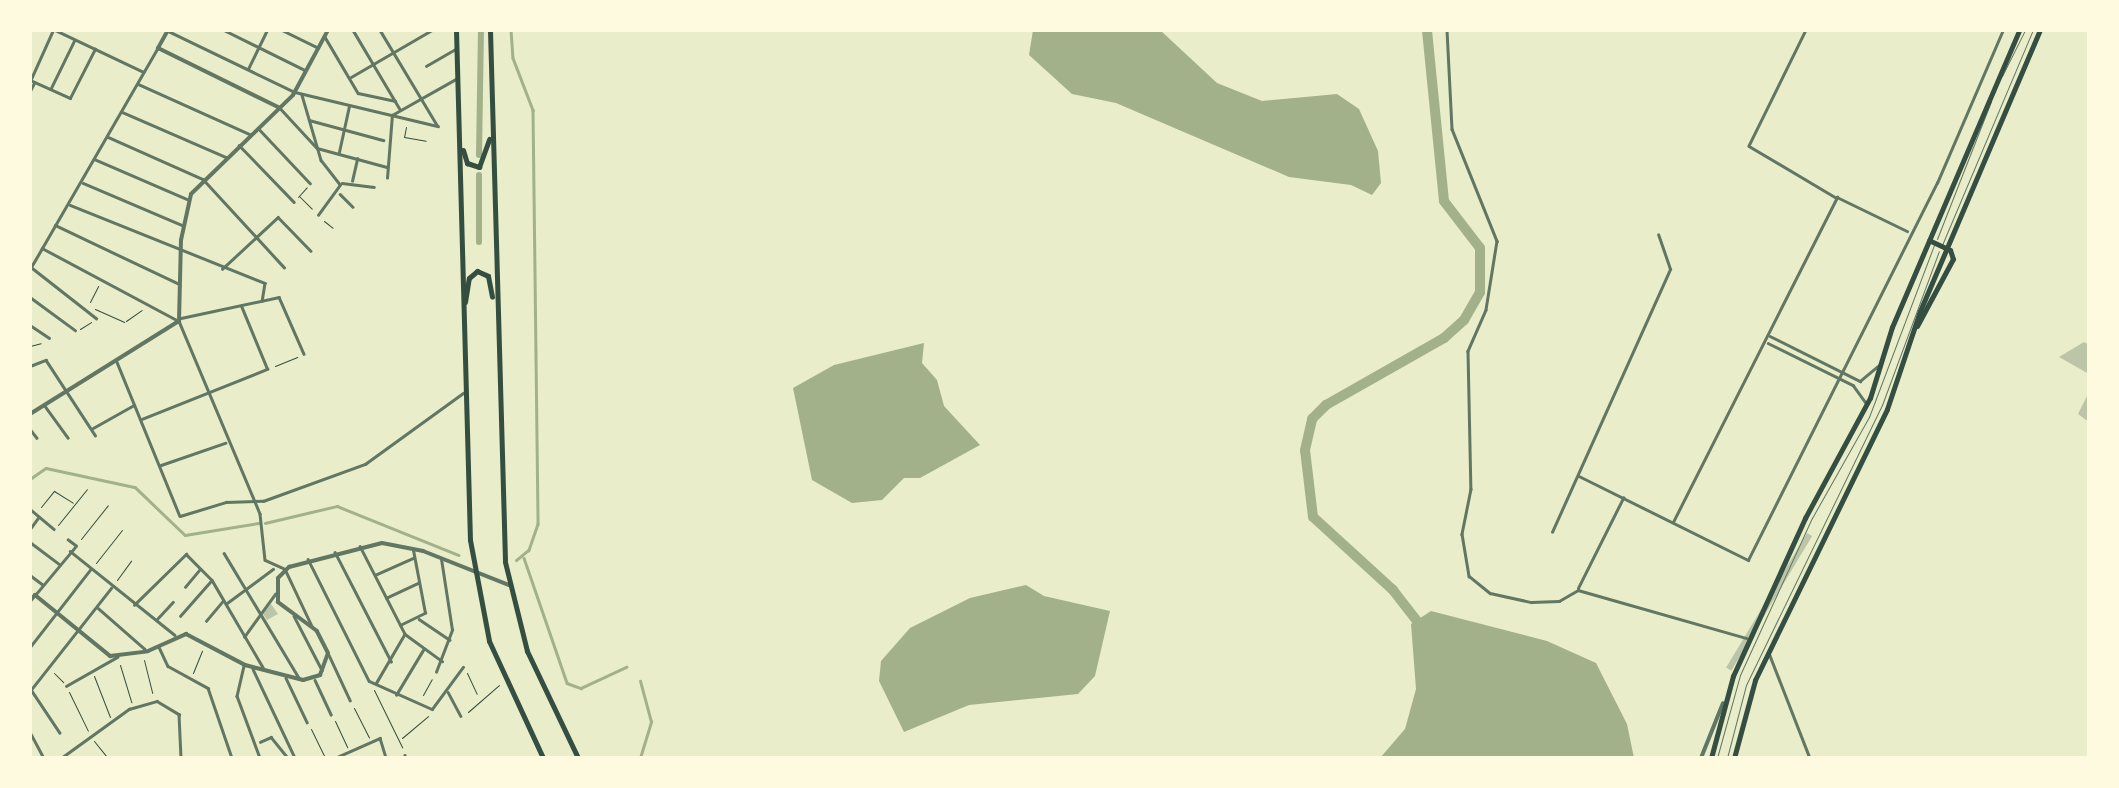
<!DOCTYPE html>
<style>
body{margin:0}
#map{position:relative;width:2119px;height:788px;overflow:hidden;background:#e9edc9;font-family:"IBM Plex Sans",sans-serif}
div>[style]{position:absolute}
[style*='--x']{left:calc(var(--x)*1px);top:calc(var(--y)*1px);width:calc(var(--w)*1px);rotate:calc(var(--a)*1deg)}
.water>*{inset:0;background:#a3b18a}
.stream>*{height:2.5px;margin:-1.25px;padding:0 1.25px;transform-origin:1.25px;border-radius:1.25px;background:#a3b18a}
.canal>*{height:6px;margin:-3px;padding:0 3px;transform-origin:3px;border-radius:3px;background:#a3b18a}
.river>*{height:10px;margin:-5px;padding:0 5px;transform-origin:5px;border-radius:5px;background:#a3b18a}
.building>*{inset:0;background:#bcc5a7;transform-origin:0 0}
.path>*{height:1px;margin:-0.5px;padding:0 0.5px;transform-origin:0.5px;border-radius:0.5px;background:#344e41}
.service>*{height:1px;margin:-0.5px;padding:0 0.5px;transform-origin:0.5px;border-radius:0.5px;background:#617663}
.minor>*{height:2.5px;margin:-1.25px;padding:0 1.25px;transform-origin:1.25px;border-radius:1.25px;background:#617663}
.tertiary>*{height:4px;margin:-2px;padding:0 2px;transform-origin:2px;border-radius:2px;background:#617663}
.primary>*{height:5px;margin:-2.5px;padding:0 2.5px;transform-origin:2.5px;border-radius:2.5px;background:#344e41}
.trunk>*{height:5px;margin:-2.5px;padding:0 2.5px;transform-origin:2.5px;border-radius:2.5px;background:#344e41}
span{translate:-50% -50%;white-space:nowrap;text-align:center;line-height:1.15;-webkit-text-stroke:8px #fefae0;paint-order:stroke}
.frame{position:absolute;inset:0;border:32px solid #fefae0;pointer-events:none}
</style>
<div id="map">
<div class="water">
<i style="clip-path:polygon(1033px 30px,1160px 30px,1217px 83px,1262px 101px,1337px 94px,1359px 109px,1378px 151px,1381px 183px,1372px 195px,1351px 185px,1289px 177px,1116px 103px,1072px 94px,1029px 55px)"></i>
<i style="clip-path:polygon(924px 343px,922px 363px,937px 380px,944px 406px,980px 445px,920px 478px,904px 478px,882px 500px,852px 503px,812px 480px,793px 388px,834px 365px)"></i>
<i style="clip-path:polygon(1026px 585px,1044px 596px,1110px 611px,1095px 676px,1078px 694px,969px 705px,904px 732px,879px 681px,881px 661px,910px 628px,970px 598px)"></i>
<i style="clip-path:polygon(1431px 611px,1547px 641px,1596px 663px,1627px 724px,1634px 758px,1380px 758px,1405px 729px,1416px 689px,1411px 624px)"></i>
</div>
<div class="stream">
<i style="--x:511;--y:30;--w:28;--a:86"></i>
<i style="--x:513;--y:58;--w:56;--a:69"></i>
<i style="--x:533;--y:110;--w:414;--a:89.3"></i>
<i style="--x:538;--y:524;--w:28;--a:109"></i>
<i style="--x:529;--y:550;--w:16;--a:140"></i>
<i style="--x:30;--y:479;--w:19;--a:-35"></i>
<i style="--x:46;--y:468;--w:91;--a:12.1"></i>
<i style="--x:135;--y:487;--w:69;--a:43.8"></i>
<i style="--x:185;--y:535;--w:74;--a:-9.3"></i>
<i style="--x:265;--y:523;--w:74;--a:-13.3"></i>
<i style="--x:337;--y:506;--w:131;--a:21.9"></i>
<i style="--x:524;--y:558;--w:132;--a:71"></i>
<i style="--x:567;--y:683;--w:15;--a:20"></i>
<i style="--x:581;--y:688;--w:50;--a:-25"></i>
<i style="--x:640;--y:758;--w:38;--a:-73"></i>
<i style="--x:651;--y:722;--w:42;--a:-105"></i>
</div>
<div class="canal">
<i style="--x:479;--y:155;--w:125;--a:-89.1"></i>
<i style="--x:479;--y:175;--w:67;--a:90"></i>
</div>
<div class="river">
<i style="--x:1424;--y:630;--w:51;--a:-127.8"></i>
<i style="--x:1393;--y:590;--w:108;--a:-137.6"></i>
<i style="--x:1313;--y:517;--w:67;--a:-96.8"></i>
<i style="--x:1305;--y:450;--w:32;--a:-77"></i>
<i style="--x:1312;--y:419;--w:20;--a:-45"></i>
<i style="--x:1326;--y:405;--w:136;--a:-29.6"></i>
<i style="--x:1444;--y:338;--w:27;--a:-42"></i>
<i style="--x:1464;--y:320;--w:32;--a:-60"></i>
<i style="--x:1480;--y:292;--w:44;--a:-90"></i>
<i style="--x:1480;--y:248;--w:59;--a:-127.5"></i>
<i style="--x:1444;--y:201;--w:172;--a:-95.7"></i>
</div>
<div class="building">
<i style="clip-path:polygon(2084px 342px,2089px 345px,2089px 374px,2059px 357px)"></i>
<i style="clip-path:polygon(2089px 392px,2089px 419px,2086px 420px,2078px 414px)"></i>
<i style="left:1807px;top:533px;width:6px;height:157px;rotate:31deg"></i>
<i style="clip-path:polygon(271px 604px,278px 614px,267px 620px,263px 614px)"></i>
</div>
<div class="path">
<i style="--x:406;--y:127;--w:10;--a:101"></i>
<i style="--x:404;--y:137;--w:22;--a:10"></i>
<i style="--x:299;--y:196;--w:18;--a:45"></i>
<i style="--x:298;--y:197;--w:13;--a:-48"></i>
<i style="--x:324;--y:221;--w:11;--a:38"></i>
<i style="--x:90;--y:302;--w:18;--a:-63"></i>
<i style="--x:95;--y:309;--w:32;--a:24"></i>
<i style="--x:126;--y:321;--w:19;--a:-35"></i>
<i style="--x:80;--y:329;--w:13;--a:-32"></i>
<i style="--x:30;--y:346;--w:11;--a:-15"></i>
<i style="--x:275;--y:366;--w:24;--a:-22"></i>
<i style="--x:41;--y:507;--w:21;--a:-51"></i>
<i style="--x:54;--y:491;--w:22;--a:32"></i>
<i style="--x:58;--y:525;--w:46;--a:-51.1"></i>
<i style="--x:81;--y:539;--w:43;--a:-51.5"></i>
<i style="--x:96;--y:563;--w:42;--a:-51.8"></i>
<i style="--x:117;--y:580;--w:24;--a:-54"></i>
<i style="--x:144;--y:660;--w:34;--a:76"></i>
<i style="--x:120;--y:665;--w:39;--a:73"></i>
<i style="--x:54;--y:673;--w:13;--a:45"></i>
<i style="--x:193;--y:673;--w:24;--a:-68"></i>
<i style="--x:467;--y:673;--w:23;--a:65"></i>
<i style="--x:94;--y:676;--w:44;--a:68.7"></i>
<i style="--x:374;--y:690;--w:64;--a:63.8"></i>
<i style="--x:69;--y:692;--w:43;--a:64"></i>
<i style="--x:423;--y:695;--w:18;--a:-61"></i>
<i style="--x:354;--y:708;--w:33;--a:63"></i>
<i style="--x:468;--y:712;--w:41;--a:-41.1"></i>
<i style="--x:335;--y:721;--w:29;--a:65"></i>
<i style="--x:311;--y:729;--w:32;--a:64"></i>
<i style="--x:402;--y:738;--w:34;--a:-40"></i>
<i style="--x:94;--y:741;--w:22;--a:51"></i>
</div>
<div class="service">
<i style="--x:2002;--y:76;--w:51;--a:-63.4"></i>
<i style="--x:1937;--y:239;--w:148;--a:-68.6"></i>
<i style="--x:1942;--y:245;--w:233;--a:-67.1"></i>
<i style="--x:1717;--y:758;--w:86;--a:-74.5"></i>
<i style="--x:1740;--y:675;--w:173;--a:-65.4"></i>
<i style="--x:1812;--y:518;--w:116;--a:-60.6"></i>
<i style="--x:1869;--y:417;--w:184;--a:-69.3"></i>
<i style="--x:1727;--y:758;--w:75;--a:-75.4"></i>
<i style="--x:1746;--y:685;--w:311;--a:-64.1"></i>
<i style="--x:1882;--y:405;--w:164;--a:-69.7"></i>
</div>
<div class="minor">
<i style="--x:55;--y:30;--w:98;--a:25.3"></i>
<i style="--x:224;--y:30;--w:90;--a:26.3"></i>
<i style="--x:282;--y:30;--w:39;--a:26"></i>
<i style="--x:353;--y:30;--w:92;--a:59.3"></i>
<i style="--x:380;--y:30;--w:111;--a:59"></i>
<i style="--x:1447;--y:30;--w:99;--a:87.1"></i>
<i style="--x:1452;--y:129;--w:121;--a:68.1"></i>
<i style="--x:1497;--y:241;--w:70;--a:99.1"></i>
<i style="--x:1486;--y:310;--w:45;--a:113.7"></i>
<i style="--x:1468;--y:351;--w:138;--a:88.8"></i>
<i style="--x:1471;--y:489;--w:46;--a:101.3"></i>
<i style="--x:1462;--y:534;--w:43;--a:80.5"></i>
<i style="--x:1469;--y:576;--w:27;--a:39"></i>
<i style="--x:1490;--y:593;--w:42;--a:12.4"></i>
<i style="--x:1531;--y:602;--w:28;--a:-2"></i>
<i style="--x:1559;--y:601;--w:22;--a:-30"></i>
<i style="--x:1578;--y:590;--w:175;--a:15.9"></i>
<i style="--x:1806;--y:30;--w:129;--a:116.2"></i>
<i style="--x:1749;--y:146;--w:100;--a:30.7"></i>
<i style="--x:168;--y:31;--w:141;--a:25.7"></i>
<i style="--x:295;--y:92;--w:147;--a:13.4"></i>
<i style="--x:325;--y:37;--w:65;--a:59.5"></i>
<i style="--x:358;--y:93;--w:38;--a:12"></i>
<i style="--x:426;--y:66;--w:34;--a:-30"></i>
<i style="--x:248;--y:69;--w:43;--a:-64"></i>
<i style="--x:351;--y:77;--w:94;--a:-30.1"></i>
<i style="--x:31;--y:79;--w:54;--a:-65.8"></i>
<i style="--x:30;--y:80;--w:44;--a:24.2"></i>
<i style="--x:70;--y:98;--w:55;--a:-63"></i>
<i style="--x:138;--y:84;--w:122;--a:24.2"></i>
<i style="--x:51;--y:88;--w:52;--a:-63.9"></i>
<i style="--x:30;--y:91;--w:9;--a:-63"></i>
<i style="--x:302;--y:95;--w:68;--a:73.7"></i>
<i style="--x:321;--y:160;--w:31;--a:52"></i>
<i style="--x:280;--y:108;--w:54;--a:47.2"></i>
<i style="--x:317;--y:148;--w:73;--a:15.2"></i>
<i style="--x:122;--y:112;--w:113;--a:23.4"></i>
<i style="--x:309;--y:120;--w:77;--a:15.1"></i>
<i style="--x:260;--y:130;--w:73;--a:46.7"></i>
<i style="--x:108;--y:137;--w:104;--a:23.9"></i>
<i style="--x:203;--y:179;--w:120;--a:47.4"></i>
<i style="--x:239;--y:145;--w:79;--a:46"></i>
<i style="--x:339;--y:152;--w:47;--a:-77.7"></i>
<i style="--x:94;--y:159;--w:101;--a:23.3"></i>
<i style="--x:387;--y:178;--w:63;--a:-85.5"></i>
<i style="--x:392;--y:115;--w:73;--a:-29.4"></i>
<i style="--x:352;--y:181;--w:23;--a:-77"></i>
<i style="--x:83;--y:183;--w:108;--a:23"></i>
<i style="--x:342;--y:183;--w:32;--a:7"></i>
<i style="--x:340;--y:194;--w:18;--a:45"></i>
<i style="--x:70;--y:205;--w:210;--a:21.8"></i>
<i style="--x:265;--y:283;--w:18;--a:99"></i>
<i style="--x:318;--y:215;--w:37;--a:-54"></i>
<i style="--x:55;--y:225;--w:137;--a:25.4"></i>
<i style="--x:42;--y:248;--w:155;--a:28.1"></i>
<i style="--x:179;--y:321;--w:209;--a:67.2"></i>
<i style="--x:260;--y:514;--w:46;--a:83.8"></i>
<i style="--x:265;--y:560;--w:22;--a:24"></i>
<i style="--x:285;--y:569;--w:63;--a:64.7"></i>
<i style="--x:31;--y:267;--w:83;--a:38.1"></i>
<i style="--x:30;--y:269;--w:254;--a:-60"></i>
<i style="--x:222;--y:269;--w:76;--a:-42.9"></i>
<i style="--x:278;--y:217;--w:47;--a:45.9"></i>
<i style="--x:30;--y:297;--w:56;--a:36.3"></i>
<i style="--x:181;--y:318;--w:100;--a:-12.1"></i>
<i style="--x:279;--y:297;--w:62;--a:66.3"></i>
<i style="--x:30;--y:325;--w:23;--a:34"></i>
<i style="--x:1770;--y:336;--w:101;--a:26.6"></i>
<i style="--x:1860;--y:381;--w:23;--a:-40"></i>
<i style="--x:1768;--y:343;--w:95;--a:26.3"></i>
<i style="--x:1853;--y:385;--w:22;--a:54"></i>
<i style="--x:117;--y:362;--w:166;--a:67.8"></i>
<i style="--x:180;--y:516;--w:48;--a:-16.9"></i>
<i style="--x:226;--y:502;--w:37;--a:-2"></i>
<i style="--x:263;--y:501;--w:109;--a:-19.9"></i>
<i style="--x:365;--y:464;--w:121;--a:-35.9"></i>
<i style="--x:30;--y:366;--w:17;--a:-21"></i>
<i style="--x:46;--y:360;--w:90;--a:56.8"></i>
<i style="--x:45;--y:406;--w:39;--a:54"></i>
<i style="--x:142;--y:419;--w:135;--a:-21.8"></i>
<i style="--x:267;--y:369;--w:68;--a:-112.4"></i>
<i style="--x:93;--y:428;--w:47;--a:-29.3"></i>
<i style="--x:30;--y:429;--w:11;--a:52"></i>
<i style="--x:161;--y:465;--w:68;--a:-19"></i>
<i style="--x:1579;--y:476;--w:189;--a:26.4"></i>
<i style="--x:1748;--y:560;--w:422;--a:-63.4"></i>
<i style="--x:1937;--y:183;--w:167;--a:-66.7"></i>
<i style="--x:30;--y:509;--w:31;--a:40"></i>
<i style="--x:1673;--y:522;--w:364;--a:-63.2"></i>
<i style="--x:1837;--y:197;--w:78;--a:25.9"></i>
<i style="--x:30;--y:529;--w:14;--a:-54"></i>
<i style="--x:1552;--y:532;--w:288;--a:-65.8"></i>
<i style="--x:1670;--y:269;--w:36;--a:-109"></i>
<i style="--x:30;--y:542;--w:36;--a:37"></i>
<i style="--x:360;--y:546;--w:99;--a:62.9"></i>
<i style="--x:405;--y:634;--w:46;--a:36.1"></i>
<i style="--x:70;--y:551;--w:134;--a:38.7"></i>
<i style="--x:335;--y:552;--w:123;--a:62.8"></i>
<i style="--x:224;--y:553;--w:146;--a:59"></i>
<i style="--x:308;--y:559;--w:136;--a:63.4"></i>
<i style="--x:369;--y:681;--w:69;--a:24"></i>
<i style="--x:432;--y:709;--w:52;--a:-53.6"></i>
<i style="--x:30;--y:575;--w:15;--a:37"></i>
<i style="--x:375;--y:575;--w:42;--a:-24.1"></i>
<i style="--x:185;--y:587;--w:23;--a:-50"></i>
<i style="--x:1578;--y:588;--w:101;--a:-63.4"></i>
<i style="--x:36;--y:594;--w:62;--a:-50.2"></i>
<i style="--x:76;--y:546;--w:10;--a:-143"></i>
<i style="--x:386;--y:598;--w:35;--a:-25"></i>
<i style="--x:227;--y:603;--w:57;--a:-36.5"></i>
<i style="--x:134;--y:605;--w:73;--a:-44.4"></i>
<i style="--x:186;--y:554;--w:37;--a:45"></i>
<i style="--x:212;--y:580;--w:103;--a:59.7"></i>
<i style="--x:98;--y:608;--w:62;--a:41.1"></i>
<i style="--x:180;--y:616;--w:47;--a:-48.5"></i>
<i style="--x:294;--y:616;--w:61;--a:62.6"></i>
<i style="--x:157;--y:619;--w:23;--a:-47"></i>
<i style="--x:419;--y:619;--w:37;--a:34"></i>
<i style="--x:206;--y:621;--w:26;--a:-50"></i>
<i style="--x:400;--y:625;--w:28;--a:-26"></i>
<i style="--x:425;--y:613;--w:64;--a:-100.8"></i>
<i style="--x:244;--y:637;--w:53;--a:-54.2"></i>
<i style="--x:30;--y:647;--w:98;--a:-52.1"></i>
<i style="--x:159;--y:647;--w:21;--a:65"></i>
<i style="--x:168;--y:666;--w:46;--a:28.8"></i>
<i style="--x:208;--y:688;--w:74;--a:71.1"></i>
<i style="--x:1769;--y:653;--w:113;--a:68.7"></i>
<i style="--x:329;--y:655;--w:50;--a:65"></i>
<i style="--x:244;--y:666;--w:31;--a:103"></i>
<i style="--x:237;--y:696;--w:66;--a:69.6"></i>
<i style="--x:253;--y:669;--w:98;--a:64.7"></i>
<i style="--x:436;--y:672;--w:45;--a:-69.1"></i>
<i style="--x:452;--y:630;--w:72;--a:-98.8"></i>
<i style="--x:286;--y:678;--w:49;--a:64.5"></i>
<i style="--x:315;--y:680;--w:38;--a:65"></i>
<i style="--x:376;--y:683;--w:56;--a:-59.7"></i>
<i style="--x:66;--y:686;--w:59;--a:-29.6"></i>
<i style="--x:30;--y:691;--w:131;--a:-51.8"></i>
<i style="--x:32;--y:691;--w:50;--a:56.3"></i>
<i style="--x:448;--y:692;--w:27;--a:62"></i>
<i style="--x:396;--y:695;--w:52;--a:-59"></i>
<i style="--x:30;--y:732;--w:30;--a:62"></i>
<i style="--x:260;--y:742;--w:12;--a:-24"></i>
<i style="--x:271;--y:737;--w:27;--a:51"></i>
<i style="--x:405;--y:755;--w:3;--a:90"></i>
<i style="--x:61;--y:758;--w:84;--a:-35.8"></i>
<i style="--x:129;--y:709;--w:29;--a:-16"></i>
<i style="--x:157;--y:701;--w:26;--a:31"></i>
<i style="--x:179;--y:714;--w:44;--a:87.4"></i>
<i style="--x:335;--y:758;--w:49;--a:-24"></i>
<i style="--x:380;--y:738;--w:21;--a:73"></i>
</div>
<div class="tertiary">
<i style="--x:168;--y:30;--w:21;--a:119"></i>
<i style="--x:158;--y:48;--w:136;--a:26.2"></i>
<i style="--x:30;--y:414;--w:176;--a:-32"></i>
<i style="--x:179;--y:321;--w:81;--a:-88.6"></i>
<i style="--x:181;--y:240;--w:47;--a:-77.7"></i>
<i style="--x:191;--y:194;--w:142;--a:-44.1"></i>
<i style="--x:293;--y:95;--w:74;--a:-61.7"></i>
<i style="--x:30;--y:601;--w:8;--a:-50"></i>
<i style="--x:35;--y:595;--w:97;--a:39.1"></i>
<i style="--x:110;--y:656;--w:38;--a:-7"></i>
<i style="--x:148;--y:651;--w:42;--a:-24.1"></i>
<i style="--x:186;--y:634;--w:67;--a:27.7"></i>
<i style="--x:245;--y:665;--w:60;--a:14.5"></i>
<i style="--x:303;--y:680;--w:18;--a:-16"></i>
<i style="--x:320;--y:675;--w:23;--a:-70"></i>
<i style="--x:328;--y:653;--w:25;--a:-117"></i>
<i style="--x:317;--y:631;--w:49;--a:-143.4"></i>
<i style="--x:278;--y:602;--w:24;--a:-90"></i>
<i style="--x:278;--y:578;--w:16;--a:-45"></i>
<i style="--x:289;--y:567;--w:96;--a:-14.5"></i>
<i style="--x:382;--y:543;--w:42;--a:11"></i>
<i style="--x:423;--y:551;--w:92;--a:21.6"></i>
<i style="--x:1701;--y:758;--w:59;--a:-68.2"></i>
</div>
<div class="primary">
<i style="--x:1917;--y:326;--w:76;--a:-61.8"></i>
<i style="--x:1953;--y:259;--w:9;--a:-108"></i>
<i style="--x:1950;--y:250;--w:23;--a:-155"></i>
<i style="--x:1711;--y:758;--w:85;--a:-75"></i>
<i style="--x:1733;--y:676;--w:174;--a:-65.5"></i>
<i style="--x:1805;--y:518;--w:136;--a:-61.6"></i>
<i style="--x:1870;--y:398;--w:74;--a:-72.8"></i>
<i style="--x:1892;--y:327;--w:323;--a:-66.8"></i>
<i style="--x:1734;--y:758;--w:81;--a:-74.9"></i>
<i style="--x:1755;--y:680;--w:301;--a:-64"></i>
<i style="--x:1887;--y:409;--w:103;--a:-71.4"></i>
<i style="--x:1920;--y:311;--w:306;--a:-66.9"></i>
</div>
<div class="trunk">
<i style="--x:456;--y:30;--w:510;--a:88.43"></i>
<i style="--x:470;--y:540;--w:103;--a:79.3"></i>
<i style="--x:489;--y:641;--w:129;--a:65.2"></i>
<i style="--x:490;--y:30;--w:532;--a:88.38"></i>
<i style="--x:505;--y:562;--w:92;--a:76.1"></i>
<i style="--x:527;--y:651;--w:119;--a:64.5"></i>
<i style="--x:463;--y:150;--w:14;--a:73"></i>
<i style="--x:467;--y:163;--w:13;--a:18"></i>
<i style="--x:479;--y:167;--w:30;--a:-70"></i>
<i style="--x:465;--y:302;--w:24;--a:-81"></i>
<i style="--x:469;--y:278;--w:11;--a:-41"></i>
<i style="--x:477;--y:271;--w:12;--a:24"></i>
<i style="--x:488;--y:276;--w:21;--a:79"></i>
</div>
<div class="frame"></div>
</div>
